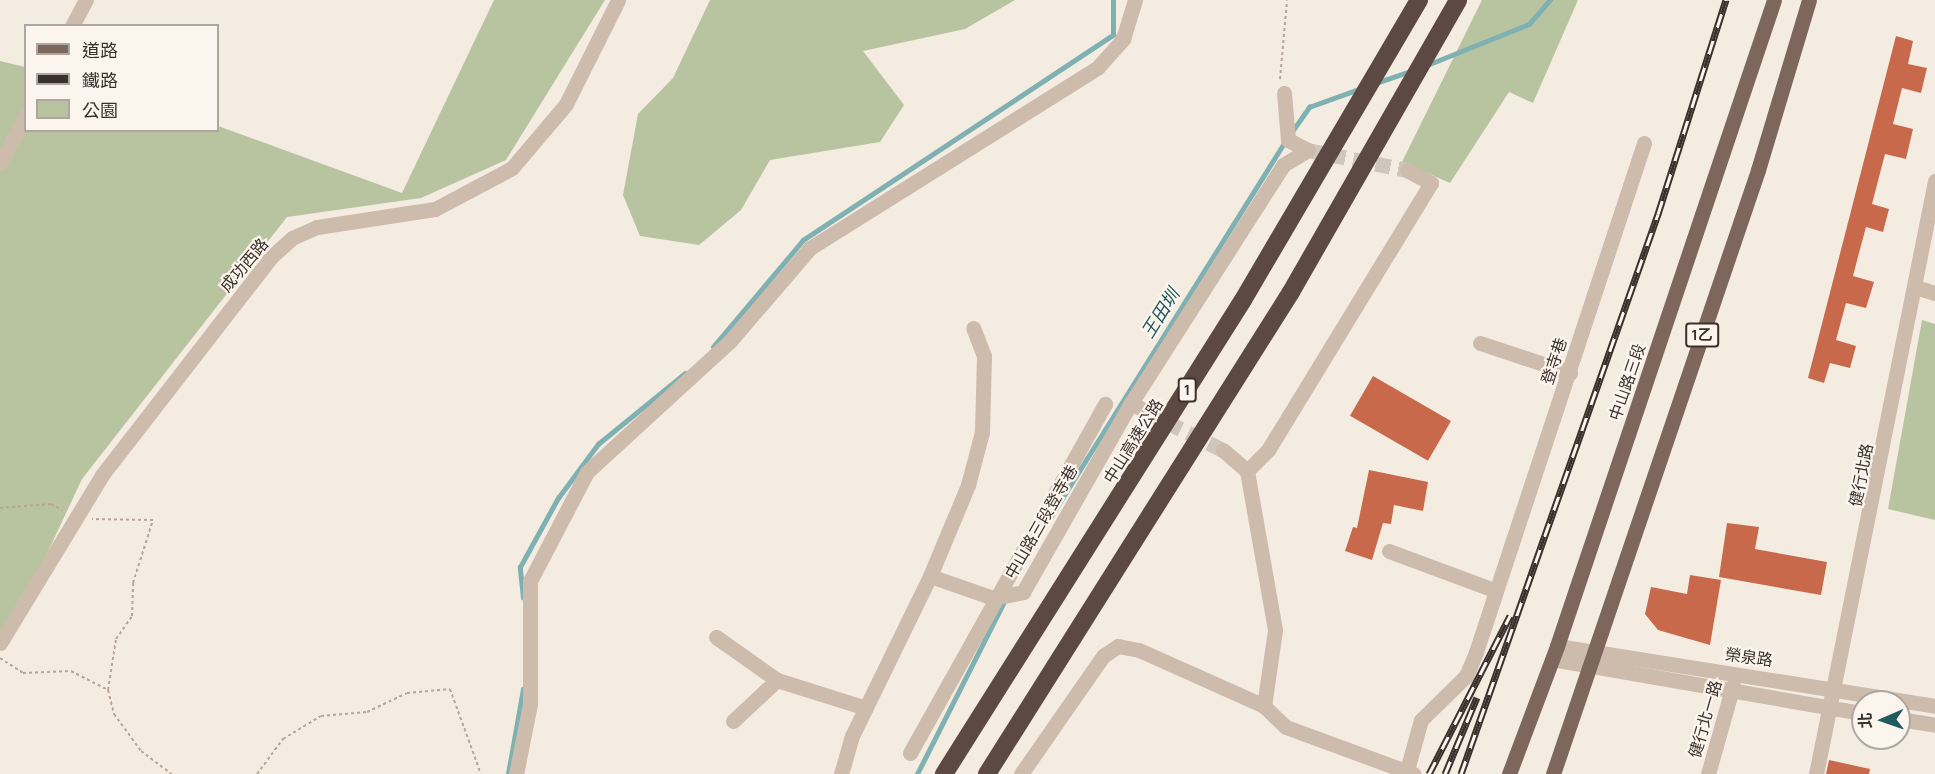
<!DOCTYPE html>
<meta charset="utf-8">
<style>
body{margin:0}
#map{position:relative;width:1935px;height:774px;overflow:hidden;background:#f4ebe1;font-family:Manrope,"Noto Sans TC",sans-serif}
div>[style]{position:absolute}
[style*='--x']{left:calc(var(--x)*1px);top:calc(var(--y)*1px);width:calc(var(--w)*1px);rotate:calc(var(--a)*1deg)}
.green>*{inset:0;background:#b8c4a0}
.stream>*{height:4.5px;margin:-2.25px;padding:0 2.25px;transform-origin:2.25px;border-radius:2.25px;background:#7fb0b2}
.building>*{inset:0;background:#c8694b;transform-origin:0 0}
.minor-tunnel>*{height:15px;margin-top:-7.5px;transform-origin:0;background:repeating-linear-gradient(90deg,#cfc6bd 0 15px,transparent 0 23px)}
.path>*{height:2px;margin-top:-1px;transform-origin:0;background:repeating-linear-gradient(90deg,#b9a596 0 3px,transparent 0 6px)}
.minor>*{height:15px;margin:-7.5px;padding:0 7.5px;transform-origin:7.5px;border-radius:7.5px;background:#cdbbac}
.major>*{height:15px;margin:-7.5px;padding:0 7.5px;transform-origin:7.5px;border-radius:7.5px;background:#7d675c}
.highway>*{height:18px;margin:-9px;padding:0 9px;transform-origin:9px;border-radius:9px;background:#5c4a42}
.rail>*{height:7px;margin-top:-3.5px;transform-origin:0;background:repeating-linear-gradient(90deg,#fbf5ee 0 14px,#3b302b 0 28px);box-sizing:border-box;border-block:2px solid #3b302b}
span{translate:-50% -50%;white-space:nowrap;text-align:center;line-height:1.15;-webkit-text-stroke:4.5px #fbf5ee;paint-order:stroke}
.shield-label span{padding:2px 4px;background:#fbf5ee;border:2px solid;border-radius:4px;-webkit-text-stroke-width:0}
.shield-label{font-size:15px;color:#3b302b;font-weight:700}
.street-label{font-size:16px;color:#3b302b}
.water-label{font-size:18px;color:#1f5a5e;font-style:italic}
.legend{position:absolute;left:24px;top:24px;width:195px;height:108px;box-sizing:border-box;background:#fbf5ee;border:2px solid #aea6a0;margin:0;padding:8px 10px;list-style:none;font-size:18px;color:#3b302b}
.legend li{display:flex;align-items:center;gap:12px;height:30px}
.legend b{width:30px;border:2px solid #aea6a0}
.north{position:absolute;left:1851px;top:690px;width:60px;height:60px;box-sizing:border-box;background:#fbf5ee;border:2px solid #aea6a0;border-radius:50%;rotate:268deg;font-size:16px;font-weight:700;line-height:24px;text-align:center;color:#3b302b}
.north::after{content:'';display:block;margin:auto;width:21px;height:27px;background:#1f5a5e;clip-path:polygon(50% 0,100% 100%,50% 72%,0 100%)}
</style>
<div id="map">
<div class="green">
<i style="clip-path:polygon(494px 0,605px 0,506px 160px,421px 198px,287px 217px,82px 479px,22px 607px,0 638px,0 61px,25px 67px,26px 130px,218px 126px,402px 193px)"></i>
<i style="clip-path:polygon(710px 0,1015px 0,965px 29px,863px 51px,904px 105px,880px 142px,770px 160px,741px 210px,699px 245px,640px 236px,623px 195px,638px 114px,673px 78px)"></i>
<i style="clip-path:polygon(1482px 0,1578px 0,1533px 103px,1509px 92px,1450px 183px,1402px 162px)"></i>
<i style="clip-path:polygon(1922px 320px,1935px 324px,1935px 520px,1888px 509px)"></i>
</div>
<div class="stream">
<i style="--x:1427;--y:65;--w:110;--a:-21.9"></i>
<i style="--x:1529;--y:24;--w:32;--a:-49"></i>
<i style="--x:1376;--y:83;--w:36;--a:-19"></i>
<i style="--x:1291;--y:133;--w:32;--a:-55"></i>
<i style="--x:1309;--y:107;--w:53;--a:-19.8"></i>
<i style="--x:713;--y:347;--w:140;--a:-49.9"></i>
<i style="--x:803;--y:240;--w:372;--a:-33.5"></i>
<i style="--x:1113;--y:35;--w:35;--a:-90"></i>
<i style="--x:1051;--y:516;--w:441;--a:-58"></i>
<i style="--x:523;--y:598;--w:31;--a:-96"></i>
<i style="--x:520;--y:567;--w:79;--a:-61.2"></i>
<i style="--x:558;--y:498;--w:67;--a:-53.5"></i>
<i style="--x:598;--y:444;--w:112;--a:-39.2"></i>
<i style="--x:508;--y:774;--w:86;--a:-80"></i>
<i style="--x:917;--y:774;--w:195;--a:-63.2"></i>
</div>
<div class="building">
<i style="clip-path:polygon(1896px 36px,1913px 41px,1908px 64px,1927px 68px,1921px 93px,1902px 88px,1893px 124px,1913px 129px,1906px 159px,1885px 154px,1872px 204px,1889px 209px,1883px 232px,1866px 227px,1859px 253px,1853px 276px,1874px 282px,1866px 308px,1846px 303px,1836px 340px,1856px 346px,1850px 368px,1830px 363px,1824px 383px,1808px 378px)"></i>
<i style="left:1373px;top:376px;width:90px;height:46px;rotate:30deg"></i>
<i style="clip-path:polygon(1369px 470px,1428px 482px,1423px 511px,1394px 505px,1391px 524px,1383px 523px,1372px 560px,1345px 551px,1353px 527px,1357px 528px)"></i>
<i style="clip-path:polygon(1727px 523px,1759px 527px,1755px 549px,1827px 562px,1821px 595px,1719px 577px)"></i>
<i style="clip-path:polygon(1690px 575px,1721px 580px,1710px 645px,1658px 630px,1645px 614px,1651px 587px,1687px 594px)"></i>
<i style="clip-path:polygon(1829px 760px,1870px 769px,1869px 774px,1826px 774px)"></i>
</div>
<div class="minor-tunnel">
<i style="--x:1308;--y:150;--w:101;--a:11.4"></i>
<i style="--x:1147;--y:412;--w:85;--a:26.6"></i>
</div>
<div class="path">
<i style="--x:1280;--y:79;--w:79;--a:-84.9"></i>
<i style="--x:0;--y:508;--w:51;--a:-4.5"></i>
<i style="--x:51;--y:504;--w:13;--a:29"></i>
<i style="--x:0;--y:658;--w:27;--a:33"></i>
<i style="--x:23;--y:673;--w:48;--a:-2.4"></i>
<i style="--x:71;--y:671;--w:42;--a:27.2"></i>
<i style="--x:108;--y:690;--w:52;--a:-81.1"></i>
<i style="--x:116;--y:639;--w:28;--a:-55"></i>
<i style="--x:132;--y:616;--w:33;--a:-88"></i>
<i style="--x:133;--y:583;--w:66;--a:-72.4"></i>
<i style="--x:153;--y:520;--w:61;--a:-179.1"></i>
<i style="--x:108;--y:690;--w:25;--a:76"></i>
<i style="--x:114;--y:714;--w:46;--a:53.9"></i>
<i style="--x:141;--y:751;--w:38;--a:37"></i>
<i style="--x:257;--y:774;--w:44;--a:-53.4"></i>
<i style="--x:283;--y:739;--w:44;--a:-31.2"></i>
<i style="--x:321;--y:716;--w:46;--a:-5"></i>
<i style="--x:367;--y:712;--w:44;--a:-25.4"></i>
<i style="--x:407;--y:693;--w:43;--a:-5.3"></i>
<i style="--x:450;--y:689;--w:90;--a:70"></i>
</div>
<div class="minor">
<i style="--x:72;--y:26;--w:30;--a:-62"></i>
<i style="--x:1284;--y:93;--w:47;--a:85.1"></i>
<i style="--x:1288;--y:140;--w:22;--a:27"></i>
<i style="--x:0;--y:163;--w:55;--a:-61.6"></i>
<i style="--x:1915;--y:287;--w:21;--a:17"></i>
<i style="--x:1480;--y:343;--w:95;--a:18.4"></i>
<i style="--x:1131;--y:403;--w:282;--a:-57.4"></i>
<i style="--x:1283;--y:165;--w:29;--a:-31"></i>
<i style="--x:1223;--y:450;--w:32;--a:41"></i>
<i style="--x:1247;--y:471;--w:161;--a:80"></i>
<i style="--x:1275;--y:630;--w:77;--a:98.2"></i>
<i style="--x:1264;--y:706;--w:30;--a:44"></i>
<i style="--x:1286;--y:727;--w:136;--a:20.2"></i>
<i style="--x:1247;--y:471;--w:30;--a:-45"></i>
<i style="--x:1268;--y:450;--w:313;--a:-58.6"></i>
<i style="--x:1431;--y:183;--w:27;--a:-152"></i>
<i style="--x:1389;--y:551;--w:112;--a:20.4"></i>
<i style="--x:930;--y:576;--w:99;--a:-67.3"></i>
<i style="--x:968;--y:485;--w:55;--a:-75.2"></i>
<i style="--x:982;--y:432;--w:76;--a:-88.5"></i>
<i style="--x:984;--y:356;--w:30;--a:-111"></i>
<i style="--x:716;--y:637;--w:75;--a:35.2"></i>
<i style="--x:777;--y:680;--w:93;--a:17.5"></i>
<i style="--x:0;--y:643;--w:197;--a:-58.7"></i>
<i style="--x:102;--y:475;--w:276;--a:-52.2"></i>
<i style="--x:271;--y:257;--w:28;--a:-42"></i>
<i style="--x:292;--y:238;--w:27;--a:-24"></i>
<i style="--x:317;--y:227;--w:119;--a:-8.7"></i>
<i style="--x:435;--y:209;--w:87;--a:-28"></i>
<i style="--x:512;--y:168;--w:84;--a:-49.8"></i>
<i style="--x:566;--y:104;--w:116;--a:-63.4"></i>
<i style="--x:1557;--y:646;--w:383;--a:9"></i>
<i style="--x:1552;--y:659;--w:316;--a:9.9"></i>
<i style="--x:1899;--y:719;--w:36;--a:9"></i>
<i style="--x:733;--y:721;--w:60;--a:-43"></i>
<i style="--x:910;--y:753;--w:400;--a:-60.8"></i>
<i style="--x:1407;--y:770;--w:52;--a:-74.4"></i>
<i style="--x:1421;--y:720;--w:63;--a:-44.4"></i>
<i style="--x:1466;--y:676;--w:26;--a:-67"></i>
<i style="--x:1476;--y:652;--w:536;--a:-71.73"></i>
<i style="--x:516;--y:774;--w:71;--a:-78.7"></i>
<i style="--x:530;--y:704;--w:123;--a:-90"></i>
<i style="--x:530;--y:581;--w:123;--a:-62.4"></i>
<i style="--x:587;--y:472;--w:194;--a:-42.5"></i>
<i style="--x:730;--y:341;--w:123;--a:-49.3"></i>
<i style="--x:810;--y:248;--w:340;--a:-32.1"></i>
<i style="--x:1098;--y:67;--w:38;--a:-48"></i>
<i style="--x:1123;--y:39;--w:41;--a:-72.9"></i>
<i style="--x:841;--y:774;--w:40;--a:-74"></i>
<i style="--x:852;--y:736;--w:178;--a:-64"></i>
<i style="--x:930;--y:576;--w:67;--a:19.2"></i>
<i style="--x:993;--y:598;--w:31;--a:-11"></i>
<i style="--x:1023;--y:592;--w:218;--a:-60.3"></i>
<i style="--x:1131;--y:403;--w:18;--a:29"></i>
<i style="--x:1021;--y:774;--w:144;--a:-55.2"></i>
<i style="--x:1103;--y:656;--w:18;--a:-34"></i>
<i style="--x:1118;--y:646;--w:21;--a:11"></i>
<i style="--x:1139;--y:650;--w:137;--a:24.1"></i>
<i style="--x:1708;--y:774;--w:92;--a:-74.3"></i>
<i style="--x:1816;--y:774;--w:605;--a:-78.65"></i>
</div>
<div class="major">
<i style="--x:1509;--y:774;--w:137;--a:-69.4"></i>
<i style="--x:1557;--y:646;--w:681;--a:-71.43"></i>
<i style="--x:1553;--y:774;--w:638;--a:-71.25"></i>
<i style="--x:1758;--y:170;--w:177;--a:-73.3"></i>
</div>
<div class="highway">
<i style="--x:944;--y:774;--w:560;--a:-57.76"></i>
<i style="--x:1243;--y:300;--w:348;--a:-59.6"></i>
<i style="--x:987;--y:774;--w:570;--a:-57.76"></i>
<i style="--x:1291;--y:292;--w:336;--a:-60.2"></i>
</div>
<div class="rail">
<i style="--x:1429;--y:774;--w:178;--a:-62.9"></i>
<i style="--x:1445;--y:774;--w:83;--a:-67.4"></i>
<i style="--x:1461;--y:774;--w:594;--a:-70.62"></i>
<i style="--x:1658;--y:214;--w:225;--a:-72.4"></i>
</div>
<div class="shield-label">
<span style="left:1702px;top:335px">1乙</span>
<span style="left:1187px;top:390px">1</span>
</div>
<div class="street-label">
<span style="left:244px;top:265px;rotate:-50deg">成功西路</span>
<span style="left:1554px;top:361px;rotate:-72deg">登寺巷</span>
<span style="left:1627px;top:382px;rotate:-71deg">中山路三段</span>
<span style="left:1133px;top:441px;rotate:-58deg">中山高速公路</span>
<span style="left:1861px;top:475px;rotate:-79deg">健行北路</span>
<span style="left:1041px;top:522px;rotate:-60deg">中山路三段登寺巷</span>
<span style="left:1749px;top:657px;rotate:8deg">榮泉路</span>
<span style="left:1705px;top:719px;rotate:-74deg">健行北一路</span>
</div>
<div class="water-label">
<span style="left:1160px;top:313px;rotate:-58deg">王田圳</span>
</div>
<ul class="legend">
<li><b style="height:8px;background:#7d675c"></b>道路</li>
<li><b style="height:8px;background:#3b302b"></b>鐵路</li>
<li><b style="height:16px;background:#b8c4a0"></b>公園</li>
</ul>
<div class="north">北</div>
</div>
